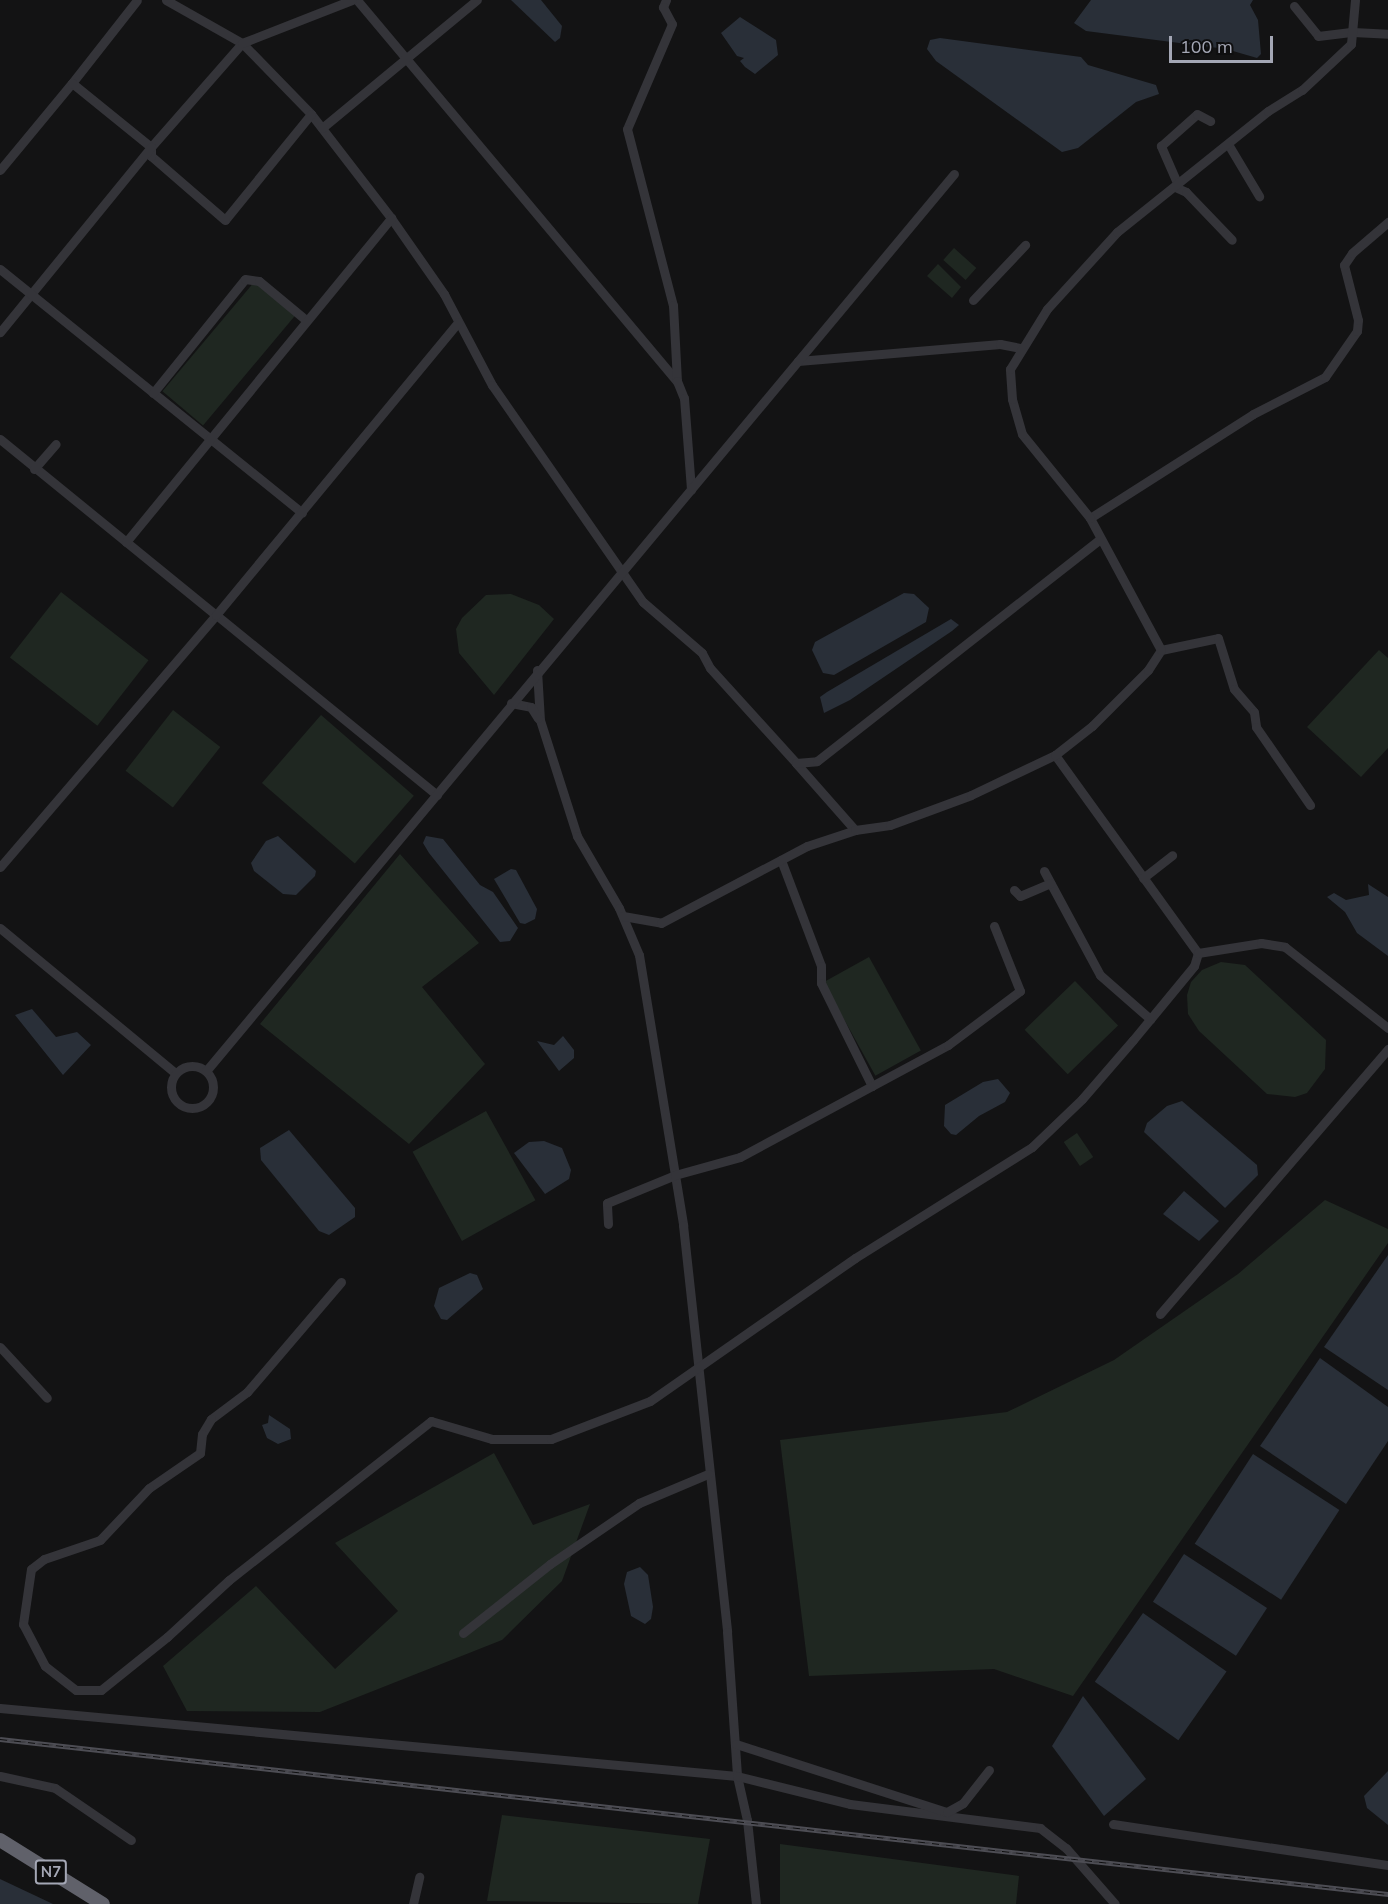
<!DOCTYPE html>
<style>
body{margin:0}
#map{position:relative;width:1388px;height:1904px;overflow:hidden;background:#131314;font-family:Mulish,sans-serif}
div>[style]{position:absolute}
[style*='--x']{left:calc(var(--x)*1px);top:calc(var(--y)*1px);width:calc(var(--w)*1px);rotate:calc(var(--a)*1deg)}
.green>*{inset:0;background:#1f2721;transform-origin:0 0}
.water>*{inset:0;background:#292f38;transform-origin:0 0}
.minor>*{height:9px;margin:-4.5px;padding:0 4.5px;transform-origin:4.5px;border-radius:4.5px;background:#343439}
.minor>.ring{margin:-4.5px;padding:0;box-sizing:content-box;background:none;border:9px solid #343439;border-radius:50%}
.highway>*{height:14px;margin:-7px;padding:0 7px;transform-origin:7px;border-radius:7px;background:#60616a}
.rail>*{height:4.5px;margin-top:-2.25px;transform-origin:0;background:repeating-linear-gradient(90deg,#0e0e0f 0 7px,#4d4d54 0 14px);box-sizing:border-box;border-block:2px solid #4d4d54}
span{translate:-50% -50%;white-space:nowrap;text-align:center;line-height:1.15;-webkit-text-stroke:4.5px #0e0e0f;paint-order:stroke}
.shield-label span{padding:2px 4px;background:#0e0e0f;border:2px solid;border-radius:4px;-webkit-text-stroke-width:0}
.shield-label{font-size:15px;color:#a4a7b5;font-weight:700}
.scale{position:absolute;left:1169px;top:36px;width:104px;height:27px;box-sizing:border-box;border:3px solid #a4a7b5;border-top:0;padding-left:8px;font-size:18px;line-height:21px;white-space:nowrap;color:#a4a7b5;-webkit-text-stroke:4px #0e0e0f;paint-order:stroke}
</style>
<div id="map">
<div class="green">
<i style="left:954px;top:248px;width:30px;height:16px;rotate:42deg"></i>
<i style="clip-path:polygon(938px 264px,961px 287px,952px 298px,927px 276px)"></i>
<i style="left:255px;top:281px;width:53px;height:144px;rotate:40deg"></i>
<i style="left:61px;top:592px;width:111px;height:83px;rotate:38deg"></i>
<i style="clip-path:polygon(511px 594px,539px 605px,554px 619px,494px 695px,459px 653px,456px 629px,462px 618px,486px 595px)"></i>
<i style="clip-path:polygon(1379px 650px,1388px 658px,1388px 748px,1361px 777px,1307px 727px)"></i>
<i style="left:173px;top:710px;width:60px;height:77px;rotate:38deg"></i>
<i style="left:321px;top:715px;width:123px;height:90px;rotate:41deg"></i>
<i style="clip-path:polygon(400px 854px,479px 943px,422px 987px,485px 1064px,409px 1144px,260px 1024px)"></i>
<i style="left:869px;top:957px;width:107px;height:52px;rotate:61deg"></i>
<i style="clip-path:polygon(1221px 962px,1245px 965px,1326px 1040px,1325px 1069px,1307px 1093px,1295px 1097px,1267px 1094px,1199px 1031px,1188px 1014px,1187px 995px,1191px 982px,1202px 970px)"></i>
<i style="left:1075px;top:981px;width:62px;height:70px;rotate:46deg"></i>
<i style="left:486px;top:1111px;width:102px;height:84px;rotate:61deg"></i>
<i style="left:1077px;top:1133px;width:29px;height:16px;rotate:56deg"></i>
<i style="clip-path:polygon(1325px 1200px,1388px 1229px,1388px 1243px,1073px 1696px,994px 1669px,809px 1676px,780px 1440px,1007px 1412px,1114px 1360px,1238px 1274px)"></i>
<i style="clip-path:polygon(494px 1453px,533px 1525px,590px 1504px,562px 1581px,502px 1640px,320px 1712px,187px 1711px,163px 1666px,256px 1586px,335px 1669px,398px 1611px,335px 1543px)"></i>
<i style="clip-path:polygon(502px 1815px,710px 1839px,698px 1904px,487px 1901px)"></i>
<i style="clip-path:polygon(780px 1844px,1019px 1876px,1016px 1904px,780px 1904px)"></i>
</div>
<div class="water">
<i style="clip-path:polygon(511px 0,541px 0,562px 26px,560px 38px,555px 42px)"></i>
<i style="clip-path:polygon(1091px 0,1253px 0,1250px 5px,1258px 20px,1261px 54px,1257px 58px,1226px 49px,1086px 31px,1074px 23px)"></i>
<i style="clip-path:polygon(740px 17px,776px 40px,778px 55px,755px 74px,745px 67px,740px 61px,744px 58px,737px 56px,721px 33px)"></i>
<i style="clip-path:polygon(940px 38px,1081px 57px,1088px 65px,1156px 85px,1159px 94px,1136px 102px,1078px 148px,1062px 152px,936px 61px,927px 49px,930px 40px)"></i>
<i style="clip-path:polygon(904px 593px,914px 594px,929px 608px,926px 622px,834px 675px,823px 673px,812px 650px,815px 642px)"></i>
<i style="clip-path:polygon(951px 619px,959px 625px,952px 631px,850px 700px,824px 713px,820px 697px,827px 692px)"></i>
<i style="clip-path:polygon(278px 836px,316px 871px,315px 876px,296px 895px,283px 894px,254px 871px,251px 863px,266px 841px)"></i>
<i style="clip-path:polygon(426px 836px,443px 839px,480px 885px,493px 892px,518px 928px,510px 941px,500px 942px,429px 853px,423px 843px)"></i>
<i style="clip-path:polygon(511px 869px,516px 870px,537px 909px,535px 919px,525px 924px,520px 923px,494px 879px)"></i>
<i style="clip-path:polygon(1368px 884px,1388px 897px,1388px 956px,1357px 933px,1345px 912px,1327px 897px,1334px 893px,1346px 900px,1369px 895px)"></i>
<i style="clip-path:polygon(32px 1009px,56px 1037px,77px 1032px,91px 1045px,63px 1075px,15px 1015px)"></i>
<i style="clip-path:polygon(563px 1036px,574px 1050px,574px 1058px,559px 1071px,537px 1041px,554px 1045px)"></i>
<i style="clip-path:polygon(998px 1079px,1010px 1093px,1005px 1102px,979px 1116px,956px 1135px,951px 1134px,944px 1126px,945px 1105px,983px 1082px)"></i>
<i style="clip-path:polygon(1182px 1101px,1257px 1165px,1258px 1175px,1225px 1208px,1144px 1132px,1147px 1123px,1167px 1106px)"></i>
<i style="clip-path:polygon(289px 1130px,355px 1208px,355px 1217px,329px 1235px,319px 1231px,261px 1160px,260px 1148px)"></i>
<i style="clip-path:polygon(544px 1141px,562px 1148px,571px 1170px,569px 1179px,545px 1194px,514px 1153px,529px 1142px)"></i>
<i style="clip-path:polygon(1184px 1191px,1219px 1221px,1199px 1241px,1163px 1214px)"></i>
<i style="clip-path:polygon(1388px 1255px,1388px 1390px,1324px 1347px)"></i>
<i style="clip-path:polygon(470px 1273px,477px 1275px,483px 1289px,447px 1320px,441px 1319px,434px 1306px,439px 1288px)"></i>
<i style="clip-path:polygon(1320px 1358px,1388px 1407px,1388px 1441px,1346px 1504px,1260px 1446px)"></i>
<i style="clip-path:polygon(269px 1415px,290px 1429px,291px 1439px,278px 1444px,267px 1438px,262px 1425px,268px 1423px)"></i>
<i style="left:1253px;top:1454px;width:103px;height:107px;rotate:33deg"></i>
<i style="left:1184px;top:1554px;width:99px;height:57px;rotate:33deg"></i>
<i style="clip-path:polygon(640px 1567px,648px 1575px,653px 1607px,651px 1619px,645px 1624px,631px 1616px,624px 1584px,627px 1572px)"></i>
<i style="left:1143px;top:1613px;width:102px;height:84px;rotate:35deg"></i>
<i style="clip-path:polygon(1083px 1696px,1146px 1779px,1104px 1816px,1052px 1746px)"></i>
<i style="clip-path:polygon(1388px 1771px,1388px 1825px,1367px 1808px,1364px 1796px)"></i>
<i style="clip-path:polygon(0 1879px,53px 1904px,0 1904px)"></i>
</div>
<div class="minor">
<i style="--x:166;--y:0;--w:87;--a:29.5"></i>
<i style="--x:242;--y:43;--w:99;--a:45.8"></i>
<i style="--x:311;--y:114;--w:131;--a:52.4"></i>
<i style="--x:391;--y:218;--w:93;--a:55.1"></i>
<i style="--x:444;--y:294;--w:103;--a:62.2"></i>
<i style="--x:492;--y:385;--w:264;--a:55.2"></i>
<i style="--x:643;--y:602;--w:78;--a:40.8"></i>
<i style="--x:702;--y:653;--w:17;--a:62"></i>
<i style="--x:710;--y:668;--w:128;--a:47.8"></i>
<i style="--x:357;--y:0;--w:498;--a:50"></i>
<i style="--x:666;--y:0;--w:8;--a:113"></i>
<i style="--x:663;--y:7;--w:19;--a:62"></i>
<i style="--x:672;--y:24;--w:114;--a:113.2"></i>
<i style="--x:627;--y:129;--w:182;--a:75.4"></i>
<i style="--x:673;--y:305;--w:76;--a:87"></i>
<i style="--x:677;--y:381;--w:18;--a:68"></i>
<i style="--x:684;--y:398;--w:92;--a:85.6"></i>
<i style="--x:1294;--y:6;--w:38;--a:51"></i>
<i style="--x:1318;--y:36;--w:35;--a:-7"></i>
<i style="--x:1353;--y:32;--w:35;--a:3"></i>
<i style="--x:72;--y:83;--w:105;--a:-51.9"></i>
<i style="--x:311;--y:114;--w:136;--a:129.1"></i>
<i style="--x:225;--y:220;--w:98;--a:-139.1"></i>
<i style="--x:151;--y:156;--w:9;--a:-90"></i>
<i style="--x:151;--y:147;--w:138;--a:-48.8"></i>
<i style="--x:242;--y:43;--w:118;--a:-21.4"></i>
<i style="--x:322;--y:128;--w:201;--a:-39.6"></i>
<i style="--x:1228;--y:144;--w:61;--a:59.2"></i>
<i style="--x:0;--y:170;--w:113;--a:-50.4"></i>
<i style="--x:72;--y:83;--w:102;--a:39"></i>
<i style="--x:151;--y:147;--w:239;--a:129.2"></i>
<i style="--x:1178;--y:185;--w:43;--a:-113.6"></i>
<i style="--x:1161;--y:146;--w:48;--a:-41.6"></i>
<i style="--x:1197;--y:114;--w:15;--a:28"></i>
<i style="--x:1175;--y:187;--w:12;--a:24"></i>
<i style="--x:1186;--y:192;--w:66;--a:46.2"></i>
<i style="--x:0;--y:269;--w:388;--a:38.9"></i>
<i style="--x:973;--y:300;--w:76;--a:-46.6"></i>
<i style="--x:798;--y:361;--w:203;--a:-4.8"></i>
<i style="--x:1000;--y:344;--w:20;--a:11"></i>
<i style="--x:153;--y:393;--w:146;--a:-51.1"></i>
<i style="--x:245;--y:279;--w:14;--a:8"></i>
<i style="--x:259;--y:281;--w:61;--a:39.7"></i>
<i style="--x:0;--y:439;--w:279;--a:39.2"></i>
<i style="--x:216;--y:615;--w:332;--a:130.6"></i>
<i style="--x:34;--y:469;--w:33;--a:-49"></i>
<i style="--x:1090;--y:518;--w:193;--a:-32.5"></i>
<i style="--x:1253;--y:414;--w:81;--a:-27.2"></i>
<i style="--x:1325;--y:377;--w:56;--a:-55.2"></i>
<i style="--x:1357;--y:331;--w:11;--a:-85"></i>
<i style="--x:1358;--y:320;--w:57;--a:-104.3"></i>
<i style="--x:1344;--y:265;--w:14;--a:-56"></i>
<i style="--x:1352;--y:253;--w:48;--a:-40.7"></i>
<i style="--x:126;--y:542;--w:419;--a:-50.7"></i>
<i style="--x:1161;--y:650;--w:58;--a:-11.9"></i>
<i style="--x:1218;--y:638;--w:53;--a:72.6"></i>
<i style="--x:1234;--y:689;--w:30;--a:49"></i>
<i style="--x:1254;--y:712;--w:15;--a:82"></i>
<i style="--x:1256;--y:727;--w:95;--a:55.3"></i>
<i style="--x:537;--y:670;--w:50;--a:86.6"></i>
<i style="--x:540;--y:720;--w:122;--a:72.3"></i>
<i style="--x:577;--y:836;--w:83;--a:59.7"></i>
<i style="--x:619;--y:908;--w:51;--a:66.9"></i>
<i style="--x:639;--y:955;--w:274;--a:80.7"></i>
<i style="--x:683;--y:1225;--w:409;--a:83.8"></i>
<i style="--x:727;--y:1632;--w:144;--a:86"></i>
<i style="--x:737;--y:1776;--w:45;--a:77.2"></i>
<i style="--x:747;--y:1820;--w:84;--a:83.9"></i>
<i style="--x:511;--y:703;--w:20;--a:11"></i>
<i style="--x:531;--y:707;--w:13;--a:58"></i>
<i style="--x:1055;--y:755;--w:244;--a:54.2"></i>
<i style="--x:437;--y:795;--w:285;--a:-140.8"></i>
<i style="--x:216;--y:615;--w:380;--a:-50.4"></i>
<i style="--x:855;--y:830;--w:89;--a:-131.4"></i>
<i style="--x:796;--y:763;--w:21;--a:-5"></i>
<i style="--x:817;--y:761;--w:360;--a:-38.1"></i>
<i style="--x:781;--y:860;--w:113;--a:69.3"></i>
<i style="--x:821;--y:966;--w:17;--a:90"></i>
<i style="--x:821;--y:983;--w:115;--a:63.7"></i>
<i style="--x:1044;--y:871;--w:118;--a:61.7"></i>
<i style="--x:1100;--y:975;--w:67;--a:41.3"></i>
<i style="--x:1143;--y:878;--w:37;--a:-38"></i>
<i style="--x:1014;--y:890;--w:8;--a:45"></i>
<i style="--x:1020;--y:896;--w:33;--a:-23"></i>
<i style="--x:623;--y:916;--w:39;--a:10"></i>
<i style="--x:661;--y:923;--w:165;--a:-27.8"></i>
<i style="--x:807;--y:846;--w:51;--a:-18.4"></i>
<i style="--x:855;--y:830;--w:35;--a:-8"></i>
<i style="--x:890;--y:825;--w:86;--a:-20.3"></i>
<i style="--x:971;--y:795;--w:93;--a:-25.5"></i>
<i style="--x:1055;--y:755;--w:47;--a:-38.1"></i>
<i style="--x:1092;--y:726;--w:79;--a:-45"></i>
<i style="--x:1148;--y:670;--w:24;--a:-57"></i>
<i style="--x:1161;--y:650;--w:150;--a:-118.3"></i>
<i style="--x:1090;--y:518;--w:108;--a:-129"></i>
<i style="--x:1022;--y:434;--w:36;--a:-106"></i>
<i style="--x:1012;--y:399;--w:30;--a:-94"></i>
<i style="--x:1010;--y:369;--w:70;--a:-58.3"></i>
<i style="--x:1047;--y:309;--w:104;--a:-47.7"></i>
<i style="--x:1117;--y:232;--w:193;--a:-38.7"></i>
<i style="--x:1268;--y:111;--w:40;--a:-32"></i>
<i style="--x:1302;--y:90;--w:67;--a:-43.2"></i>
<i style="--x:1351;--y:44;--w:44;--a:-84.8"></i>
<i style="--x:0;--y:928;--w:227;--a:39.6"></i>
<i class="ring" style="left:171px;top:1066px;width:33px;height:33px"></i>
<i style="--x:206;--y:1071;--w:1168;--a:-50.18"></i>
<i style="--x:608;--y:1224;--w:21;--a:-93"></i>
<i style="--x:607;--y:1203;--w:74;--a:-22.4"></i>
<i style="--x:675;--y:1175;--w:67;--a:-15.5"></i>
<i style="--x:740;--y:1157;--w:236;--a:-28.3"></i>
<i style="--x:948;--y:1045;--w:90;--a:-36.9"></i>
<i style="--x:1020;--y:991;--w:70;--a:-111.8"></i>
<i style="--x:341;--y:1282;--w:145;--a:130.5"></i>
<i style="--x:247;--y:1392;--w:45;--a:143.1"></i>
<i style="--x:211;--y:1419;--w:17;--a:121"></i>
<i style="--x:202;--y:1434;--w:19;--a:96"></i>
<i style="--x:200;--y:1453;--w:62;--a:145.5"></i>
<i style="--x:149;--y:1488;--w:71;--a:133.3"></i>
<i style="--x:100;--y:1540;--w:59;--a:161.3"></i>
<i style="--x:44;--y:1559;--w:16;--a:142"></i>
<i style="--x:31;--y:1569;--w:56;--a:98.3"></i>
<i style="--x:23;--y:1624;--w:47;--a:62.4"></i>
<i style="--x:45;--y:1666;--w:39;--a:38"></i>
<i style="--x:76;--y:1690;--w:25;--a:0"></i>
<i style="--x:101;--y:1690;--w:85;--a:-38.8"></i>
<i style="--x:167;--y:1637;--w:84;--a:-42.6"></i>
<i style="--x:229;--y:1580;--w:257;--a:-38.2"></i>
<i style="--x:431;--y:1421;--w:64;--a:16.4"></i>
<i style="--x:492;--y:1439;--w:59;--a:0"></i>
<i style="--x:551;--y:1439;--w:106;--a:-21"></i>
<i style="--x:650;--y:1401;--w:250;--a:-34.9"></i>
<i style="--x:855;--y:1258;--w:209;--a:-32.1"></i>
<i style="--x:1032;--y:1147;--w:69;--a:-43.8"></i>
<i style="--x:1082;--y:1099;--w:78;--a:-49.2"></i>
<i style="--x:1133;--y:1040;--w:96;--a:-50.5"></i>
<i style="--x:1194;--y:966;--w:14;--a:-73"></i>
<i style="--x:1198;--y:953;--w:64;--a:-9"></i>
<i style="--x:1261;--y:943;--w:24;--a:9"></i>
<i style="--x:1285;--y:947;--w:131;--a:38.2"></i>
<i style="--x:1160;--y:1314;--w:350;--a:-49.3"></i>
<i style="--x:0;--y:1347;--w:69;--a:47.3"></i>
<i style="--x:463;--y:1633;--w:111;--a:-38.4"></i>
<i style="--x:550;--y:1564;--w:108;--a:-34.4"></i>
<i style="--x:639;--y:1503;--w:75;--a:-22.8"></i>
<i style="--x:0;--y:1708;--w:740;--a:5.27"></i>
<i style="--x:737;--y:1776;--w:116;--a:13.9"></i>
<i style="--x:850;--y:1804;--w:192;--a:7.2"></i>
<i style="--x:1040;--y:1828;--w:33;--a:38"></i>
<i style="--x:1066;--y:1848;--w:74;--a:48.8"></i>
<i style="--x:736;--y:1744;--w:222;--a:17.9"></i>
<i style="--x:947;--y:1812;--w:18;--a:-29"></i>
<i style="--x:963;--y:1803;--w:42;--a:-51.8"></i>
<i style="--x:0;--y:1776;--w:56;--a:12.3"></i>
<i style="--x:55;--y:1788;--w:92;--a:34.4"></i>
<i style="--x:1113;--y:1824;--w:278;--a:8.5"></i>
<i style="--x:413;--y:1904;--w:28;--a:-77"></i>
</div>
<div class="highway">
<i style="--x:0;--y:1840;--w:121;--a:31.9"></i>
</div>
<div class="rail">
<i style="--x:0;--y:1739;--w:1397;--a:6.37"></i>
</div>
<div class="shield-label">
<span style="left:51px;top:1872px">N7</span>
</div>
<div class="scale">100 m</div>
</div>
